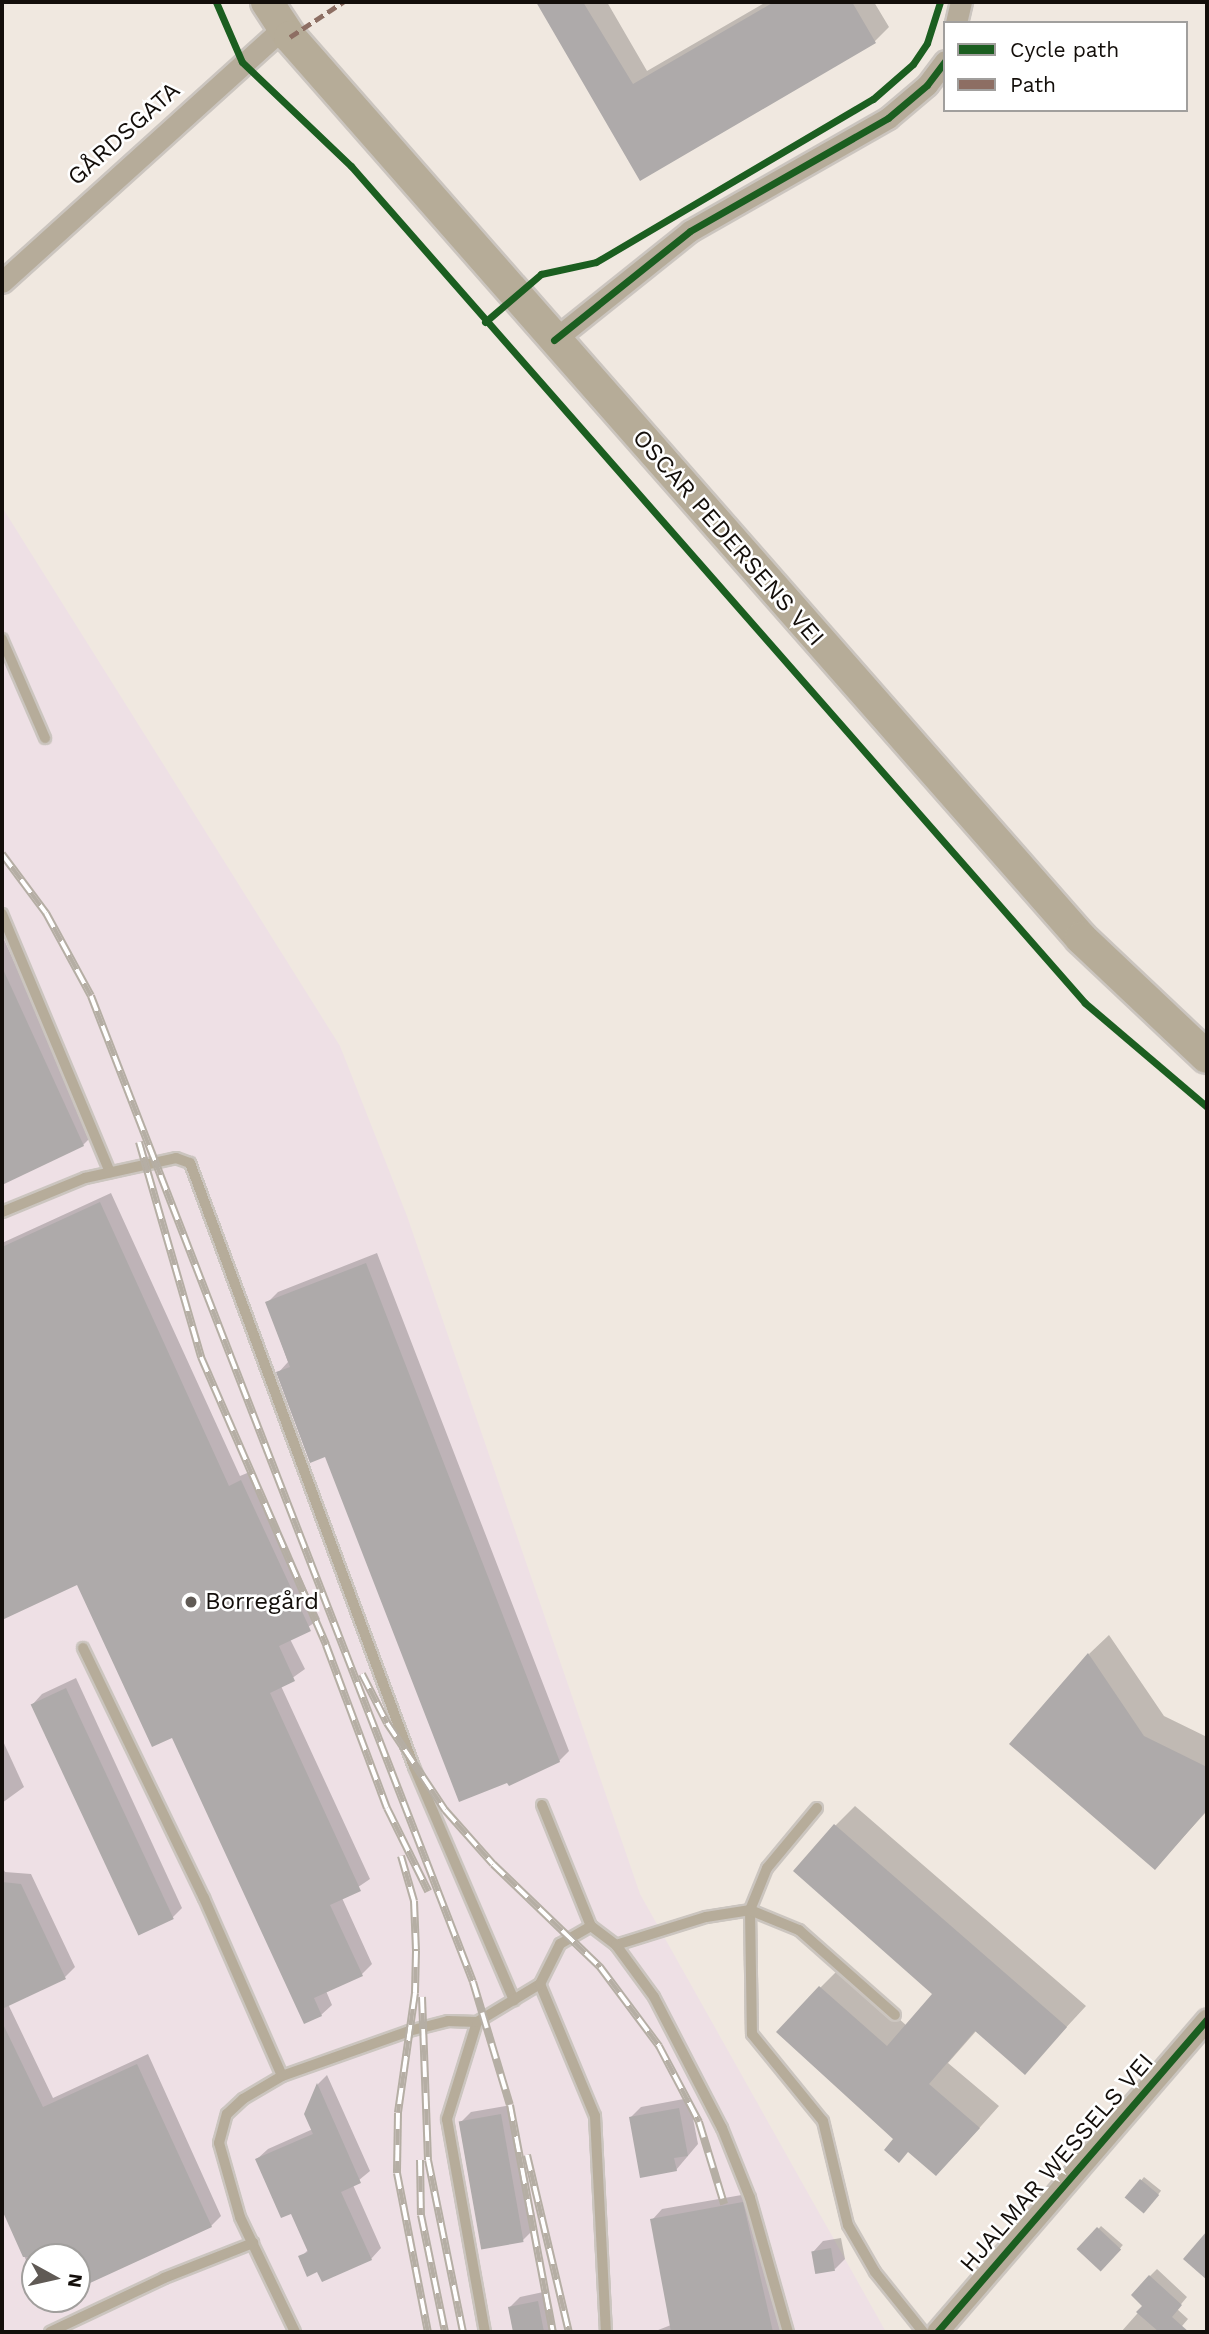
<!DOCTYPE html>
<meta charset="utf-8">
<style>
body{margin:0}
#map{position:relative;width:1209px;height:2334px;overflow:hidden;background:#f0e8e0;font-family:"Work Sans",sans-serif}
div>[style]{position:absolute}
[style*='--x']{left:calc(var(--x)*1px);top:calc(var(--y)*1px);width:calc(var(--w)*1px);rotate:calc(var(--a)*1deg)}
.industrial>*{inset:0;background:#eee0e5}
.shadow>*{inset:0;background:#0003;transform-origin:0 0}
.building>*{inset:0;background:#aeaaaa;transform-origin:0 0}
.roads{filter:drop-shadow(2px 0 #cbc5bf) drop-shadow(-2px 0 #cbc5bf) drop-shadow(0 2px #cbc5bf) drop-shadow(0 -2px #cbc5bf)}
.service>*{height:10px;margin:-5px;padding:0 5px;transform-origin:5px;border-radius:5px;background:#b6ac9a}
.minor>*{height:21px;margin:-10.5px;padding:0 10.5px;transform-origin:10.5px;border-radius:10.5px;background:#b6ac9a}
.primary>*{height:32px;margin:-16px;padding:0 16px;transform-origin:16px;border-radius:16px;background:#b6ac98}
.rail>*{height:8px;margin-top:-4px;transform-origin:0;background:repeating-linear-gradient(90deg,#fff 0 16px,#b5aea4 0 32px);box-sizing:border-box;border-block:2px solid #b5aea4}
.quiet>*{height:5px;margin-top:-2.5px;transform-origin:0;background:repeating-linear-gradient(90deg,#8d6e63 0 10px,transparent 0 15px)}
.cycleway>*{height:7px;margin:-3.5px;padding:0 3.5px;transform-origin:3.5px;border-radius:3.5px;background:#1b5e20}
.dots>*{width:19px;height:19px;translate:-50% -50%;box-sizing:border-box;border:4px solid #fff;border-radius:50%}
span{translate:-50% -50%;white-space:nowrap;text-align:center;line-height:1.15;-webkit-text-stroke:5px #fff;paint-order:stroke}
.street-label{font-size:24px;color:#130e0a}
.poi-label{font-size:24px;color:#130e0a}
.left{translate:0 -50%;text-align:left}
.frame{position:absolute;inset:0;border:4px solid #130e0a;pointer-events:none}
.legend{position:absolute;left:943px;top:21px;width:245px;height:91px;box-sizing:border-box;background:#fff;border:2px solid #a19f9d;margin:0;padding:9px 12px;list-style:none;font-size:21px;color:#130e0a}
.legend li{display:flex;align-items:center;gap:14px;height:35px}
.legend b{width:35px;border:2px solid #a19f9d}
.north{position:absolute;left:21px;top:2243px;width:70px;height:70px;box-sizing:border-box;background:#fff;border:2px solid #a19f9d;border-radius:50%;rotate:98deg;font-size:19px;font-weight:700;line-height:28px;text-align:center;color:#130e0a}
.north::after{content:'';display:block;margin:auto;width:24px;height:32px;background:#605a55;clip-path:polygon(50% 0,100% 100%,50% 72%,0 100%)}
</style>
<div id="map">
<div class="industrial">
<i style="clip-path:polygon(evenodd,2px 507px,340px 1046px,407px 1216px,640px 1894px,886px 2332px,2px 2332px,2px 507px,35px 2257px,77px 2257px,77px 2299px,35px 2299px,35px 2257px)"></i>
</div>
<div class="shadow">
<i style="clip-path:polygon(538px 2px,607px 2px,647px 71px,766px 2px,874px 2px,889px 27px,875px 41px,641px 178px)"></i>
<i style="clip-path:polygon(2px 935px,94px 1134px,83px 1145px,2px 1183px)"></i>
<i style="clip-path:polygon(111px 1193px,240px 1476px,252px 1471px,320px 1619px,290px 1639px,305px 1669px,281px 1686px,370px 1879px,342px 1898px,372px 1964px,362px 1974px,326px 1991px,332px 2005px,321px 2015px,173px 1735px,78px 1583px,2px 1618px,2px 1243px)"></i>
<i style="clip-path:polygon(377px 1253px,569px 1751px,559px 1761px,326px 1455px,278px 1373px,288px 1362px,267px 1303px,278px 1292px)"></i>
<i style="clip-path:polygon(1109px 1635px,1164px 1716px,1207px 1737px,1207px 1811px,1155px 1868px,1089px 1654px)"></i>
<i style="clip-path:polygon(76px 1678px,182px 1908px,172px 1918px,32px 1705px,42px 1694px)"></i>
<i style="clip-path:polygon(2px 1739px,24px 1787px,2px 1803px)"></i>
<i style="clip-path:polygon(855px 1806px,1086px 2006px,1025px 2072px,977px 2030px,948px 2063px,999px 2106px,956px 2154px,896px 2139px,820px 1988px,841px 1967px,907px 2026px,935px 1993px,835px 1826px)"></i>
<i style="clip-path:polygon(2px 1866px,5px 1872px,31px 1874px,75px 1967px,65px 1977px,8px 2004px,53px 2098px,148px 2054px,221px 2216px,211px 2226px,77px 2287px,77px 2257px,35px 2257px,35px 2280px,2px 2207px)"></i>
<i style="clip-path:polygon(327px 2075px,370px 2171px,353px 2185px,381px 2248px,371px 2259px,318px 2270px,301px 2257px,309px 2249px,292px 2211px,257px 2159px,268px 2149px,313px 2129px,306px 2114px,318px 2084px)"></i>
<i style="clip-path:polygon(689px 2098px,698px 2144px,676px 2170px,630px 2118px,641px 2107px)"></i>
<i style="clip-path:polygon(511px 2105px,533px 2230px,522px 2241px,461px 2122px,471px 2112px)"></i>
<i style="left:1144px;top:2177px;width:22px;height:25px;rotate:39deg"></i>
<i style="clip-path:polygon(753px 2193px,785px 2332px,653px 2332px,671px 2325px,652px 2220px,662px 2209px)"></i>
<i style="left:1101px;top:2226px;width:29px;height:32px;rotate:41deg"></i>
<i style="clip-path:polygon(841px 2238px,845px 2259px,835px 2269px,813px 2252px,823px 2241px)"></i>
<i style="clip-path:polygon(1157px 2269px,1187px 2297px,1177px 2309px,1188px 2319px,1177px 2332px,1121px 2332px,1144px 2306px,1150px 2276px)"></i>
<i style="clip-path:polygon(548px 2291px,556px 2332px,515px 2332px,510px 2307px,520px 2297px)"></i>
</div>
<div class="building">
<i style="clip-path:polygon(536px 2px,583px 2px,633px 84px,774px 2px,852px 2px,876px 43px,640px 181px)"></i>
<i style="clip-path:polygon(2px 967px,84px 1146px,2px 1185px)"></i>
<i style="clip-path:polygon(100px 1202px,229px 1486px,241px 1480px,311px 1631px,279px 1646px,295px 1681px,270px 1693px,361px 1891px,330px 1905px,363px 1976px,314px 1998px,322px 2016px,304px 2024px,172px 1738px,152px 1747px,77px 1585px,2px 1620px,2px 1247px)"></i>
<i style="clip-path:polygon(366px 1263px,560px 1762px,509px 1786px,507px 1783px,459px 1802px,325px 1457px,310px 1463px,276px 1372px,290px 1367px,265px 1302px)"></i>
<i style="clip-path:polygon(1088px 1653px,1144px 1736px,1207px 1767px,1207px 1810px,1155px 1870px,1009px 1744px)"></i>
<i style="left:66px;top:1688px;width:255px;height:39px;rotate:65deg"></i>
<i style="clip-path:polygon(834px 1824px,1067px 2027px,1025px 2075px,975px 2031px,929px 2084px,980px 2128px,936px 2176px,908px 2152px,899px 2163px,884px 2150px,893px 2139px,776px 2032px,819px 1986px,887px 2046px,932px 1994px,793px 1871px)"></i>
<i style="clip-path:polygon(2px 1882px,21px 1884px,66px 1979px,2px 2009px)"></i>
<i style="clip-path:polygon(2px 2022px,43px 2107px,137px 2064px,212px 2227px,77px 2289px,77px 2257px,23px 2257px,2px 2210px)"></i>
<i style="clip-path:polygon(317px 2083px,361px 2183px,341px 2192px,372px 2260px,322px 2282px,317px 2272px,307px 2277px,298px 2256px,308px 2252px,291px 2214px,281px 2218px,255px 2159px,313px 2134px,304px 2114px)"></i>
<i style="clip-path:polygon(679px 2108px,688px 2156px,674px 2158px,677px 2171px,640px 2178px,629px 2117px)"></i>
<i style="left:501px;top:2114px;width:130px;height:43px;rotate:80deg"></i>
<i style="left:1140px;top:2179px;width:25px;height:24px;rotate:40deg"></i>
<i style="clip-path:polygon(743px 2202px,773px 2332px,671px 2332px,650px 2219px)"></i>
<i style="left:1097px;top:2227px;width:33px;height:30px;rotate:43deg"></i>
<i style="clip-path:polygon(1207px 2231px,1207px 2280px,1183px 2259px)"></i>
<i style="left:831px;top:2248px;width:23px;height:20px;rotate:80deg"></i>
<i style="clip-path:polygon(1149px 2275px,1182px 2305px,1172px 2317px,1189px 2332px,1159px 2332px,1136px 2312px,1142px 2306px,1131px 2295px)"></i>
<i style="clip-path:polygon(538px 2301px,544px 2332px,513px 2332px,508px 2307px)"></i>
</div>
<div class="roads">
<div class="service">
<i style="--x:2;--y:639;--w:108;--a:66.5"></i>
<i style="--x:2;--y:914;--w:280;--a:67.3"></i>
<i style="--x:2;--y:1212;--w:90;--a:-22.3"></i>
<i style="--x:85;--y:1178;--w:93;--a:-12.4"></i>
<i style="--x:176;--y:1158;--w:15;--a:20"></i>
<i style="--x:190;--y:1163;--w:644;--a:69.65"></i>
<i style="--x:414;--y:1767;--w:254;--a:66.8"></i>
<i style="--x:83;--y:1648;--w:278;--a:64.2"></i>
<i style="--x:204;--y:1898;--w:194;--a:66.3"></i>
<i style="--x:542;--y:1805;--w:131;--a:68"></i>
<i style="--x:591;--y:1926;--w:31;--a:37"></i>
<i style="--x:616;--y:1945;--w:64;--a:53.8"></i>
<i style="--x:654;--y:1997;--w:148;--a:62.6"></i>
<i style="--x:722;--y:2128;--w:75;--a:68.2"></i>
<i style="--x:750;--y:2198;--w:139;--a:74.2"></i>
<i style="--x:817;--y:1808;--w:78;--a:129.8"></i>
<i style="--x:767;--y:1868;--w:45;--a:112"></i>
<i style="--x:750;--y:1910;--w:124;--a:89.1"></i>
<i style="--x:752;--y:2034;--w:112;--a:50.8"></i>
<i style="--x:823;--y:2121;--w:107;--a:76.5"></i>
<i style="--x:848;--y:2225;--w:54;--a:60.1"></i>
<i style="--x:875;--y:2272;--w:77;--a:51.3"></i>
<i style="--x:616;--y:1945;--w:94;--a:-17.3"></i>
<i style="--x:706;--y:1917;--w:45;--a:-9"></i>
<i style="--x:750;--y:1910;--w:53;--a:22.2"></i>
<i style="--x:799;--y:1930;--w:128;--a:41.5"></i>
<i style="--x:540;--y:1984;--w:143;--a:67.4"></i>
<i style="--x:595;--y:2116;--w:216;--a:87.1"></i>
<i style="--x:477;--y:2022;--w:102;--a:107.2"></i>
<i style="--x:447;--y:2119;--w:216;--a:79.9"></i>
<i style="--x:50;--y:2332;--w:126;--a:-25.3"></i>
<i style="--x:164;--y:2278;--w:96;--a:-21.5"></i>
<i style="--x:295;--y:2332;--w:127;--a:-115.6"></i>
<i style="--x:240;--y:2217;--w:77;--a:-105.8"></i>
<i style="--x:219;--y:2143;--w:30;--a:-75"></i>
<i style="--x:227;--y:2114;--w:22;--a:-43"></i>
<i style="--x:243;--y:2099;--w:45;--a:-30.5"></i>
<i style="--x:282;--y:2076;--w:135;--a:-19.5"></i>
<i style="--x:409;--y:2031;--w:40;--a:-14.4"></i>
<i style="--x:448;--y:2021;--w:29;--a:2"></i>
<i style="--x:477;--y:2022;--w:74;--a:-31.1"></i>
<i style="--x:540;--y:1984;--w:45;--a:-63.4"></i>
<i style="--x:560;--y:1944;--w:36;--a:-30"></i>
</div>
<div class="minor">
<i style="--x:956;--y:23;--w:22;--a:-77"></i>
<i style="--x:2;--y:282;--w:380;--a:-42.1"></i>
<i style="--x:554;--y:340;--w:174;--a:-38.7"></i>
<i style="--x:690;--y:231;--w:228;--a:-29.7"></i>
<i style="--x:888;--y:118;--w:51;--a:-40.2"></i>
<i style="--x:927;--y:85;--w:30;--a:-53"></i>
<i style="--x:937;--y:2332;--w:413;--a:-49.2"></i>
</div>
<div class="primary">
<i style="--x:267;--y:2;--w:42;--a:56.7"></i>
<i style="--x:290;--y:37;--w:1199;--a:48.72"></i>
<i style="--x:1081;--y:938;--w:173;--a:43.4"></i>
</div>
</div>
<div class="rail">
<i style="--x:2;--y:854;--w:74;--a:53.3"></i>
<i style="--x:46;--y:913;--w:94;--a:61.5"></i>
<i style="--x:91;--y:996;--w:1057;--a:68.82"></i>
<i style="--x:473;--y:1982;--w:128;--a:73.3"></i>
<i style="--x:510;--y:2105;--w:231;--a:79.3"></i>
<i style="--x:139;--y:1142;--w:224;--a:73.9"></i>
<i style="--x:201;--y:1357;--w:314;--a:66.5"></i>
<i style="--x:326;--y:1645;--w:174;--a:69.5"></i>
<i style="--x:387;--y:1808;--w:93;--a:63.7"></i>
<i style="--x:362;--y:1674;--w:55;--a:63"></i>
<i style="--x:387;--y:1723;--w:105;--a:56.3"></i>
<i style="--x:445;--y:1810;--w:72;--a:48.4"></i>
<i style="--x:493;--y:1864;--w:149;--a:43.9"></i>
<i style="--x:600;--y:1967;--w:99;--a:53.2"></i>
<i style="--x:659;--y:2046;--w:86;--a:62.2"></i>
<i style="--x:699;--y:2122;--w:86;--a:73"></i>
<i style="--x:401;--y:1856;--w:47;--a:73.9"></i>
<i style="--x:414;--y:1901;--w:50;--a:87.7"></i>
<i style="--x:416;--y:1951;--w:42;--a:91.4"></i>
<i style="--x:415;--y:1993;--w:121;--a:98.1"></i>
<i style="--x:398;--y:2113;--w:60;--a:91"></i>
<i style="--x:397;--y:2173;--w:162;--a:79"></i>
<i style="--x:422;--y:1997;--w:163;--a:87.9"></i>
<i style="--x:428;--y:2160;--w:176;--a:78.5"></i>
<i style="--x:527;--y:2155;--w:182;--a:76.7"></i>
<i style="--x:420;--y:2160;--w:55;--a:89"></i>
<i style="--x:421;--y:2215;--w:119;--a:78.4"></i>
</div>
<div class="quiet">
<i style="--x:290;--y:37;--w:64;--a:-33.4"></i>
</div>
<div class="cycleway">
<i style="--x:216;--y:2;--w:65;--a:66.6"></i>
<i style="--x:242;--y:62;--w:151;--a:43.7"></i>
<i style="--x:351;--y:166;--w:1113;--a:48.75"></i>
<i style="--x:1085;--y:1003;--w:160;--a:40.4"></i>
<i style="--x:485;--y:322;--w:74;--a:-40.6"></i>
<i style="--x:541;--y:274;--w:56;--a:-12.3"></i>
<i style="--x:596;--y:262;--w:321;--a:-30.5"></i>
<i style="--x:873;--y:99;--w:53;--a:-41.2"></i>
<i style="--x:913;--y:64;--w:25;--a:-56"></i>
<i style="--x:927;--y:43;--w:43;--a:-72.4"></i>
<i style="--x:554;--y:340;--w:174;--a:-38.7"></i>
<i style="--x:690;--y:231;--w:228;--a:-29.7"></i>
<i style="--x:888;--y:118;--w:51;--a:-40.2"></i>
<i style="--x:927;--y:85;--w:30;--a:-53"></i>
<i style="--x:937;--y:2332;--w:413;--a:-49.2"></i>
</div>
<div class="dots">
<i style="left:191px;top:1602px;background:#605a55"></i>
</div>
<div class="street-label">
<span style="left:124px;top:134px;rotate:-42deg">GÅRDSGATA</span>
<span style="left:728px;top:538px;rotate:49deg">OSCAR PEDERSENS VEI</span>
<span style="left:1057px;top:2163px;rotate:-49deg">HJALMAR WESSELS VEI</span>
</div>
<div class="poi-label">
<span class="left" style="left:205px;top:1602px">Borregård</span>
</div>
<div class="frame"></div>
<ul class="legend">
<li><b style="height:9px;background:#1b5e20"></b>Cycle path</li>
<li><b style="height:9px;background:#8d6e63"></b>Path</li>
</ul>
<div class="north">N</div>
</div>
